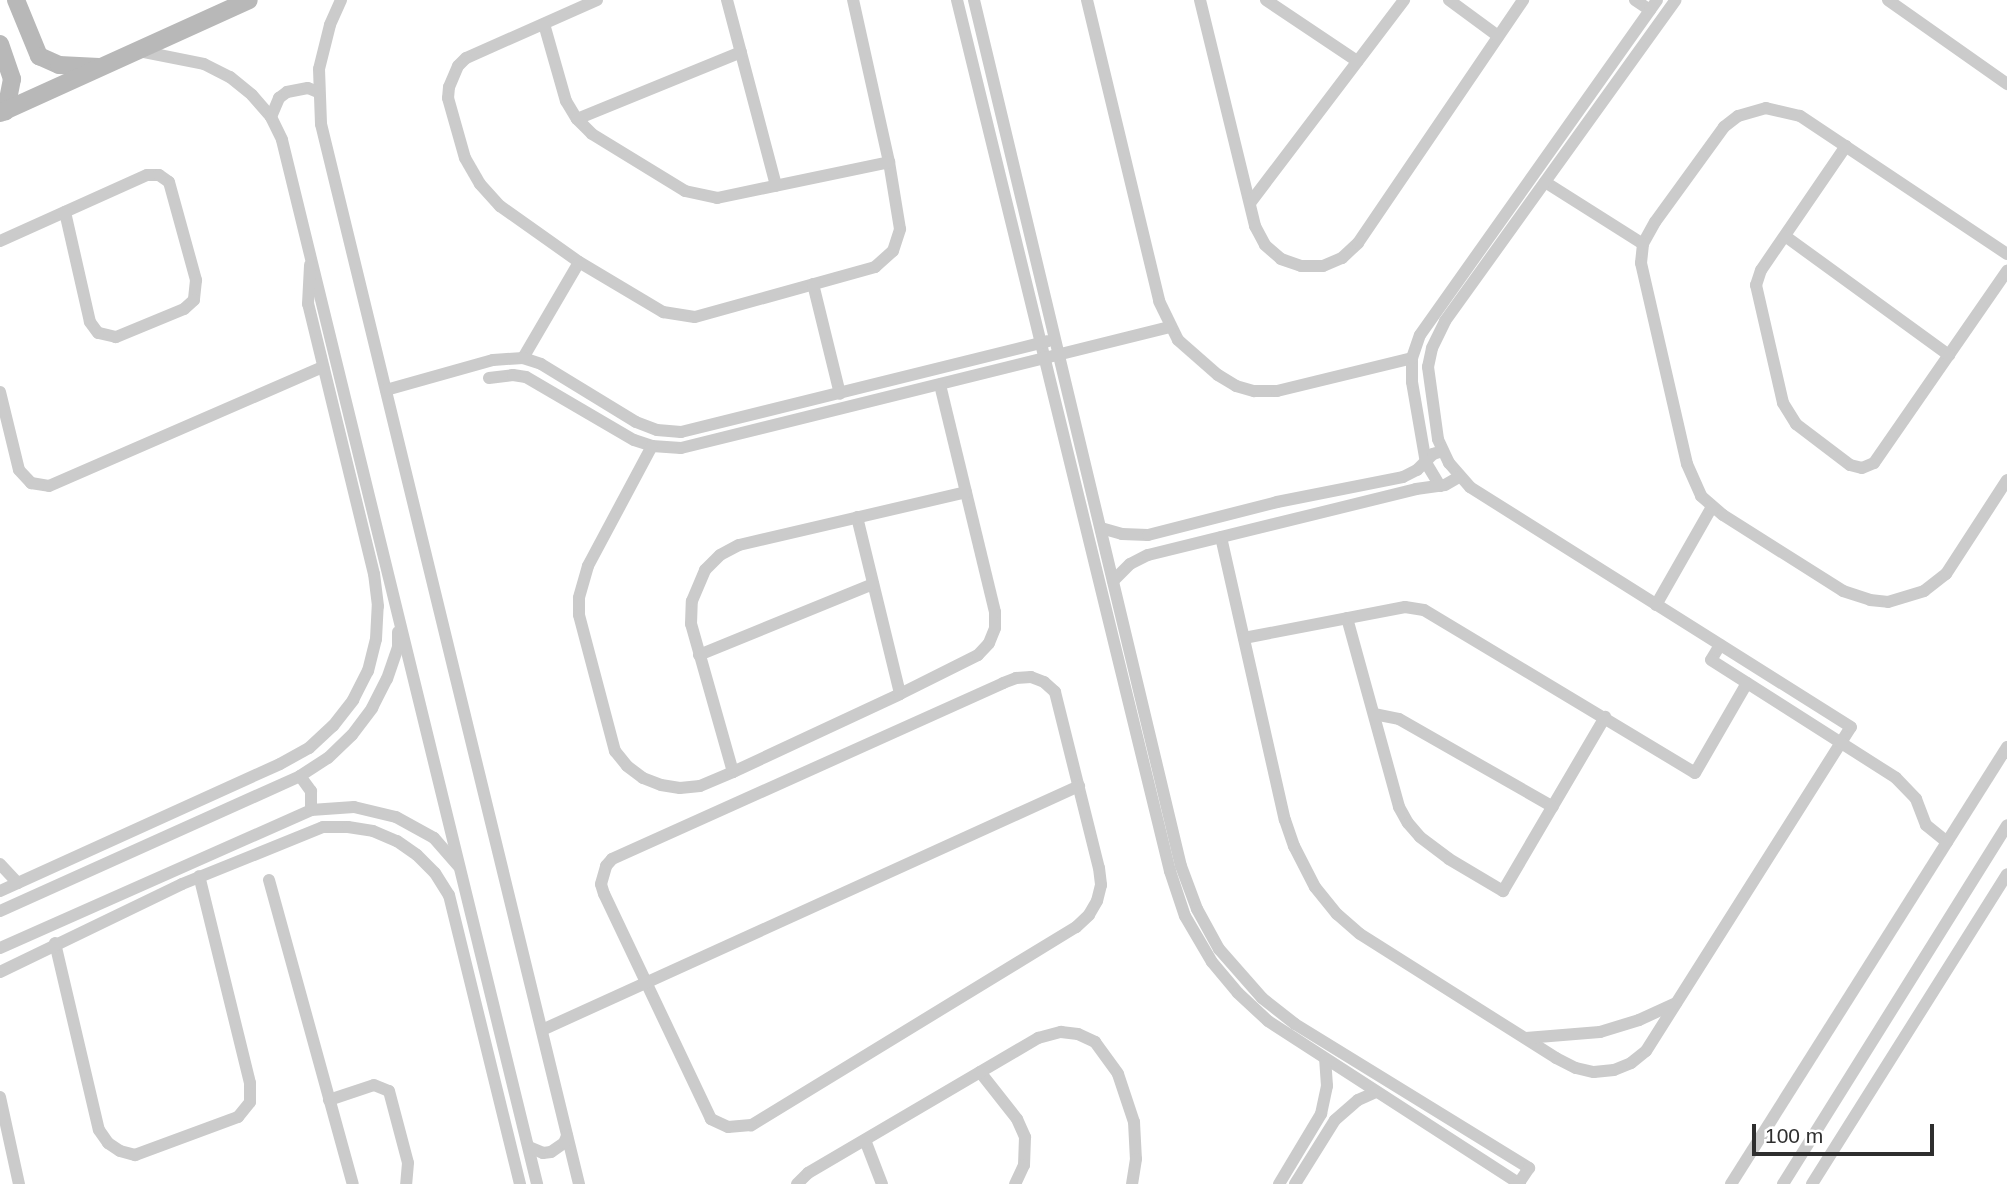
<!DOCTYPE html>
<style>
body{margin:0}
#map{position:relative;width:2007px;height:1184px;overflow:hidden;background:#fff;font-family:Arial,sans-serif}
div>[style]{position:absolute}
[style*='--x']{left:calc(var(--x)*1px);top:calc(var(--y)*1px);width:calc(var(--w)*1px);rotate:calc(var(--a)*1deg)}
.minor>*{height:12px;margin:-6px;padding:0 6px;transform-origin:6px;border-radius:6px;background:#cbcbcb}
.secondary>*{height:18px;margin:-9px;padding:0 9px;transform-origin:9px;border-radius:9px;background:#b8b8b8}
span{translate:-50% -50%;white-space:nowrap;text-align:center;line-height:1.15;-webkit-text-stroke:7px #fff;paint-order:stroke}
.scale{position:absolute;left:1752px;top:1124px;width:182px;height:32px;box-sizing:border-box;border:4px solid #2e2e2e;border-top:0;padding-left:9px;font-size:21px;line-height:24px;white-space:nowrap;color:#2e2e2e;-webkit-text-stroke:5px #fff;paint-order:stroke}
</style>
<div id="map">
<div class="minor">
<i style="--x:341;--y:0;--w:27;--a:114"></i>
<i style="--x:330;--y:25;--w:45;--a:104"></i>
<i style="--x:319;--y:69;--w:55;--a:87.9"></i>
<i style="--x:321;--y:124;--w:1091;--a:76.32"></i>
<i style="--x:597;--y:0;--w:143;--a:156.1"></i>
<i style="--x:466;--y:58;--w:11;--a:135"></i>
<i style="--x:458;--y:66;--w:23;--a:113"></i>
<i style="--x:449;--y:87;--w:11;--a:95"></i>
<i style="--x:448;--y:98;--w:62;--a:74.2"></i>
<i style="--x:465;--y:158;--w:30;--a:60"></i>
<i style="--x:480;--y:184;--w:30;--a:48"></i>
<i style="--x:500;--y:206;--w:97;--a:35.3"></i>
<i style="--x:579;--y:262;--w:98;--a:30.8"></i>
<i style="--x:663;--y:312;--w:32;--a:9"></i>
<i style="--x:695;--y:317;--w:187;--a:-15.5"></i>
<i style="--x:875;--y:267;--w:24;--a:-42"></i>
<i style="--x:893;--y:251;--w:23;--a:-72"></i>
<i style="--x:900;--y:229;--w:68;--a:-99.3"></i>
<i style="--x:889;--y:162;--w:166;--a:-102.5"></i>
<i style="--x:727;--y:0;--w:192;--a:75.2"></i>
<i style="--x:957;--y:0;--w:897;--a:76.26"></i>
<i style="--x:1170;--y:871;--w:47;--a:71.6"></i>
<i style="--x:1185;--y:916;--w:53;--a:59.6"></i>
<i style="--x:1212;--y:962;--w:40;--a:50"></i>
<i style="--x:1238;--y:993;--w:41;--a:43"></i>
<i style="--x:1268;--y:1021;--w:300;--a:32.9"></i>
<i style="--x:974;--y:0;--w:890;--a:76.56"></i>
<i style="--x:1181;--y:866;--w:46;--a:69.6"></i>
<i style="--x:1197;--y:909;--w:46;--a:61.2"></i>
<i style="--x:1219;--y:949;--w:65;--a:48.7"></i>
<i style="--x:1262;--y:998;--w:42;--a:38.2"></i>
<i style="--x:1295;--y:1024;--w:275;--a:31.6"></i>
<i style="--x:1529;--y:1168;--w:18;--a:124"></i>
<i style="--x:1087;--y:0;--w:309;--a:76.5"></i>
<i style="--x:1159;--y:301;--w:43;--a:64"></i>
<i style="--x:1178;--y:340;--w:53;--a:41.2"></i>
<i style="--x:1218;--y:375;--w:21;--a:31"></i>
<i style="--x:1236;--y:386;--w:19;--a:16"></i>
<i style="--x:1254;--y:391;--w:23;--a:0"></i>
<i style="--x:1277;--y:391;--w:139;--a:-13.7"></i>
<i style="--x:1200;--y:0;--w:233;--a:76.3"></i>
<i style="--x:1255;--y:226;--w:21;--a:62"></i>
<i style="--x:1265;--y:245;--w:21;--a:41"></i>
<i style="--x:1281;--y:259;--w:21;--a:19"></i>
<i style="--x:1301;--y:266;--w:22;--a:0"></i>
<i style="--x:1323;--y:266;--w:21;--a:-23"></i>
<i style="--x:1342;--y:258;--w:22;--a:-43"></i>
<i style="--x:1358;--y:243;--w:294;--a:-55.8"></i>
<i style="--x:1266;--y:0;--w:110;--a:33.8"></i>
<i style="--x:1449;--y:0;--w:61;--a:36.3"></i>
<i style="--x:1635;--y:0;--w:18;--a:34"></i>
<i style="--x:1888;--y:0;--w:146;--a:35.2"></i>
<i style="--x:544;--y:24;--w:80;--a:74.1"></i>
<i style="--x:566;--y:101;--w:21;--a:59"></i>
<i style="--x:577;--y:119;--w:21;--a:45"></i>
<i style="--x:592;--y:134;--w:109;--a:31.5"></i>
<i style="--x:685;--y:191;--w:33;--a:12"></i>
<i style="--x:717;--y:198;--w:176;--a:-11.8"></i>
<i style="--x:139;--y:51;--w:66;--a:11.3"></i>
<i style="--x:204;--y:64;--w:29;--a:27"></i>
<i style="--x:230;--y:77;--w:28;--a:39"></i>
<i style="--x:252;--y:95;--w:29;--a:49"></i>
<i style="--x:271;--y:117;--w:25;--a:64"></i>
<i style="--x:282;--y:140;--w:1075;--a:76.27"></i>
<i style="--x:271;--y:117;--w:21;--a:-67"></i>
<i style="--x:279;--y:98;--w:10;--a:-37"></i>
<i style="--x:287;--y:92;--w:21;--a:-11"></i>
<i style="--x:308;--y:88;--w:11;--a:22"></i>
<i style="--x:577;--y:119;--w:177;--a:-22.2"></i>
<i style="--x:1846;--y:146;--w:150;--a:124.4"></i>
<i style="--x:1761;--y:270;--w:16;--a:108"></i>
<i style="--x:1756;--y:285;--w:121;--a:77.1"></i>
<i style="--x:1783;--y:403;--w:25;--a:58"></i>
<i style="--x:1796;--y:424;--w:68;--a:37.2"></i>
<i style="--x:1850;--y:465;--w:12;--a:14"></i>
<i style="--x:1862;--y:468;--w:13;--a:-23"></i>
<i style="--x:1874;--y:463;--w:234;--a:-55.3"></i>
<i style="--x:1545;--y:182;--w:116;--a:32.3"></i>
<i style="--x:1250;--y:203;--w:255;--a:-52.8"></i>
<i style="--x:1785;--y:236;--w:203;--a:36"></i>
<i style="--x:0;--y:241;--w:161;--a:-24.2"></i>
<i style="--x:147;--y:175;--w:12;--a:0"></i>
<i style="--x:159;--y:175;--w:12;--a:35"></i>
<i style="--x:169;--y:182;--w:102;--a:74.6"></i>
<i style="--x:196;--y:280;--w:20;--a:96"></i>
<i style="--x:194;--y:300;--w:13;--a:138"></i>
<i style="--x:184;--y:309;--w:74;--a:157.6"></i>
<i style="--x:116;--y:337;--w:18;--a:-167"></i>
<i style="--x:98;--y:333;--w:14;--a:-126"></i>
<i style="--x:90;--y:322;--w:113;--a:-102.8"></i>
<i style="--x:2007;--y:254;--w:249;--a:-146.3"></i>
<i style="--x:1800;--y:116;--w:35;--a:-167"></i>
<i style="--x:1766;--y:108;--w:29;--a:164"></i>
<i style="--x:1738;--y:116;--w:18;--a:142"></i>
<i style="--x:1724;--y:127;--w:117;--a:126"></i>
<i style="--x:1655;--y:222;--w:25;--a:119"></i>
<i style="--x:1643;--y:244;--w:19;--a:96"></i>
<i style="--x:1641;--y:263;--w:206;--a:77.1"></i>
<i style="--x:1687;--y:464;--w:35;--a:66"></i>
<i style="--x:1701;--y:496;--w:29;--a:41"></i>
<i style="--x:1723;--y:515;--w:142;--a:32.3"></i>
<i style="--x:1843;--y:591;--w:28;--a:18"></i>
<i style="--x:1870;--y:600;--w:18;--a:6"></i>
<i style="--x:1888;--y:602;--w:38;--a:-17"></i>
<i style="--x:1924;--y:591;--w:28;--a:-38"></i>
<i style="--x:1946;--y:574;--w:112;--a:-57"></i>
<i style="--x:813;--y:284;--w:113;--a:76.2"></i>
<i style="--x:523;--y:358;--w:111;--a:-59.7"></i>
<i style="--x:489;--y:378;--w:24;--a:-7"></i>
<i style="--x:513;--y:375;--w:13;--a:9"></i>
<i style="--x:526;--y:377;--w:125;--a:30.3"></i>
<i style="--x:634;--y:440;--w:19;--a:18"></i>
<i style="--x:652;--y:446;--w:29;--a:4"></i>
<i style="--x:681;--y:448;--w:504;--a:-13.9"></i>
<i style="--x:386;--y:390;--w:111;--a:-15.7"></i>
<i style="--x:493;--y:360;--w:30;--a:-4"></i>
<i style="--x:523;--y:358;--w:19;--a:18"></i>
<i style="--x:541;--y:364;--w:111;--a:31.4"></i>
<i style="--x:636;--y:422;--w:22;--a:21"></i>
<i style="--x:657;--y:430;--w:24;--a:5"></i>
<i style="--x:681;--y:432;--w:378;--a:-13.9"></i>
<i style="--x:0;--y:392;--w:80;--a:76.3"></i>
<i style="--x:19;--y:470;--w:18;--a:47"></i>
<i style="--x:31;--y:483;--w:18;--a:9"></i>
<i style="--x:49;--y:486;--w:299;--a:-23.5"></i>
<i style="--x:652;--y:446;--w:136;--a:118.1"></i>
<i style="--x:588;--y:566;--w:33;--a:106"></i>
<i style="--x:579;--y:598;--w:17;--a:90"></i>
<i style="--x:579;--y:615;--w:141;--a:75.2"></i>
<i style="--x:615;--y:751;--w:19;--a:51"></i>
<i style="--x:627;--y:766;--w:20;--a:37"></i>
<i style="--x:643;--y:778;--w:19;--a:21"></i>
<i style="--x:661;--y:785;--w:19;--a:9"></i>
<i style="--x:680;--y:788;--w:20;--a:-6"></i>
<i style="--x:700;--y:786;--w:36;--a:-23"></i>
<i style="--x:733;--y:772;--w:184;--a:-25"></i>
<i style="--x:900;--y:694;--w:87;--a:-26.6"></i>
<i style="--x:978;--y:655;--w:16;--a:-47"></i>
<i style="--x:989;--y:643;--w:16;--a:-68"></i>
<i style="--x:995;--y:628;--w:16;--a:-90"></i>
<i style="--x:995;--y:612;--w:234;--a:-103.6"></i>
<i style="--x:1440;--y:486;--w:27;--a:-121"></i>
<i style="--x:1426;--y:463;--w:82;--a:-99.8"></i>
<i style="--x:1412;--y:382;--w:24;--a:-90"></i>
<i style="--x:1412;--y:358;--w:24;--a:-71"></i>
<i style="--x:1420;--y:335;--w:410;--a:-54.7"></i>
<i style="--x:857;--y:517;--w:182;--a:76.3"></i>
<i style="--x:1101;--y:528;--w:22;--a:16"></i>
<i style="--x:1122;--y:534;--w:26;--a:2"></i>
<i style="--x:1148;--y:535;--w:133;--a:-14.3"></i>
<i style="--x:1277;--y:502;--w:128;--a:-11.2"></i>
<i style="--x:1403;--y:477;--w:16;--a:-27"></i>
<i style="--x:1417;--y:470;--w:23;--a:-45"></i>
<i style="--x:1433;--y:454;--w:10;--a:-17"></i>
<i style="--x:1221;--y:537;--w:290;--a:77.3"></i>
<i style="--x:1285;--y:820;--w:28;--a:71"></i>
<i style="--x:1294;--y:846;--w:46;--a:62.9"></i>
<i style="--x:1315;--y:887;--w:35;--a:51"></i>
<i style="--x:1337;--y:914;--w:30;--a:41"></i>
<i style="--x:1360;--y:934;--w:232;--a:32.3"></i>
<i style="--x:1556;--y:1058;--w:22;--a:27"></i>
<i style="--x:1576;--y:1068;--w:18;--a:13"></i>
<i style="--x:1594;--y:1072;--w:20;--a:-6"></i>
<i style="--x:1614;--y:1070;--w:18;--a:-22"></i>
<i style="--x:1631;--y:1063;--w:19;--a:-39"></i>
<i style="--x:1646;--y:1051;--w:383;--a:-57.7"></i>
<i style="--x:1851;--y:727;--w:450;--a:-147.8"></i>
<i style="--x:1470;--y:487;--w:32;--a:-131"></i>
<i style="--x:1449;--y:463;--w:26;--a:-115"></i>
<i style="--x:1438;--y:439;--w:73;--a:-97.9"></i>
<i style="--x:1428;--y:367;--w:19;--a:-78"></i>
<i style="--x:1432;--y:348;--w:30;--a:-64"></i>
<i style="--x:1445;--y:321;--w:395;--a:-54.3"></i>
<i style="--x:1113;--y:581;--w:24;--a:-45"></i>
<i style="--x:1130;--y:564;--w:20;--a:-27"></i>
<i style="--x:1148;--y:555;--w:276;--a:-13.8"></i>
<i style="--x:1416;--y:489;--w:29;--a:-8"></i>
<i style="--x:1445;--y:485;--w:16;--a:-30"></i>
<i style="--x:1656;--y:605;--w:113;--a:-60.3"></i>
<i style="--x:1347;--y:618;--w:196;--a:74.6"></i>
<i style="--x:1399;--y:807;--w:18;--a:61"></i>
<i style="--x:1408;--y:823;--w:18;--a:49"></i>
<i style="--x:1420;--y:837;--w:36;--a:37"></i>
<i style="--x:1449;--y:859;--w:63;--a:30.7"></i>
<i style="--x:1503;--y:891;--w:202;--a:-59.6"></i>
<i style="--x:1244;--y:638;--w:164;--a:-10.9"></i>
<i style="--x:1405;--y:607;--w:19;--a:9"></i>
<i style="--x:1424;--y:610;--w:316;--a:31"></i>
<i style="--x:1695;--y:773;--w:104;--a:-60"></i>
<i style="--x:1720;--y:645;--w:17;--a:121"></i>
<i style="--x:1711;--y:660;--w:219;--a:32.5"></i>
<i style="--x:1896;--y:778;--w:29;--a:46"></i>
<i style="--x:1916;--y:799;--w:28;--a:69"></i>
<i style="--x:1926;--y:825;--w:27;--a:39"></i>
<i style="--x:699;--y:655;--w:188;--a:-22.2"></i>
<i style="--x:1031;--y:677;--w:14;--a:21"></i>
<i style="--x:1044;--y:682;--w:15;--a:42"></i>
<i style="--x:1055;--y:692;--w:181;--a:76"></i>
<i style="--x:1099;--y:868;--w:17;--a:83"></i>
<i style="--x:1101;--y:885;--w:16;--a:104"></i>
<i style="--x:1097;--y:901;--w:16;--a:120"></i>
<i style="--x:1089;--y:915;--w:18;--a:137"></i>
<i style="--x:1076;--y:927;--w:381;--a:148.6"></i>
<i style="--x:751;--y:1125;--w:23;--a:175"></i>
<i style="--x:728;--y:1127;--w:19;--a:-155"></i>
<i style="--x:711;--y:1119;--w:249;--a:-115.4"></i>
<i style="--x:604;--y:894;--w:10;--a:-107"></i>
<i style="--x:601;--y:884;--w:19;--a:-74"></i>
<i style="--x:606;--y:866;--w:9;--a:-49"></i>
<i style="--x:612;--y:859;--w:429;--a:-24.2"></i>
<i style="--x:1003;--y:683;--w:14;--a:-21"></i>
<i style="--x:1016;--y:678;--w:15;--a:-4"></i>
<i style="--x:1374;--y:714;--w:25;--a:11"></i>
<i style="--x:1399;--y:719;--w:177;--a:29.7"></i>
<i style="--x:733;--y:772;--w:154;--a:-105.8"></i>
<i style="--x:691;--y:624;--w:23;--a:-88"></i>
<i style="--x:692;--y:601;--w:34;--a:-67"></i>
<i style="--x:705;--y:570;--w:21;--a:-45"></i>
<i style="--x:720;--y:555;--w:21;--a:-28"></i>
<i style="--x:739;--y:545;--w:233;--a:-13.1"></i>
<i style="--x:300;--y:776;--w:19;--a:54"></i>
<i style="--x:311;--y:791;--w:19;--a:90"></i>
<i style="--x:0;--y:864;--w:26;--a:47"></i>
<i style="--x:269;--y:880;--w:315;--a:74.6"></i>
<i style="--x:0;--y:891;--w:307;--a:-24.4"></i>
<i style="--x:280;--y:764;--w:33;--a:-29"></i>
<i style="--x:309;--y:748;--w:33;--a:-43"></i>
<i style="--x:333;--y:726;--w:33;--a:-52"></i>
<i style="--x:353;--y:700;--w:33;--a:-63"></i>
<i style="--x:368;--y:671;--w:33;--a:-76"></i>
<i style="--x:376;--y:639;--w:33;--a:-87"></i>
<i style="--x:378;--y:606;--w:32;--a:-97"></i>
<i style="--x:374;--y:574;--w:278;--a:-103.7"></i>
<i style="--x:308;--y:304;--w:39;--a:-87"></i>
<i style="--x:0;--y:911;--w:329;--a:-24.2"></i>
<i style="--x:300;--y:776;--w:33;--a:-33"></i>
<i style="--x:328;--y:758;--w:33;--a:-44"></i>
<i style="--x:352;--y:735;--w:34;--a:-53"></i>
<i style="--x:372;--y:708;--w:33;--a:-63"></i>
<i style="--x:387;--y:679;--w:34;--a:-71"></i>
<i style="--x:398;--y:647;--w:15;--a:-90"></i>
<i style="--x:55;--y:943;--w:192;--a:76.8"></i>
<i style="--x:99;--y:1130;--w:16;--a:55"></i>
<i style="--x:108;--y:1143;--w:14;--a:34"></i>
<i style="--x:120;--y:1151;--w:16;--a:15"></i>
<i style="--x:135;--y:1155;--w:110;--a:-20.3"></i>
<i style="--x:238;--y:1117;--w:19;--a:-51"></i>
<i style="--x:250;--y:1102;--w:19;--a:-90"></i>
<i style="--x:250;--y:1083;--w:213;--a:-103.8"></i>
<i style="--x:0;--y:948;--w:340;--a:-23.9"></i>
<i style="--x:311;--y:810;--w:43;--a:-4"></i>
<i style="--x:354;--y:807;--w:43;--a:13.4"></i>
<i style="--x:396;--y:817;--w:43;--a:28.9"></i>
<i style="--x:434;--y:838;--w:37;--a:49"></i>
<i style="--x:0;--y:972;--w:202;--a:-25.8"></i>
<i style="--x:182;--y:884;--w:152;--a:-22"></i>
<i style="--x:323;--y:827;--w:25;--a:0"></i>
<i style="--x:348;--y:827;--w:25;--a:9"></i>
<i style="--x:373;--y:831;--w:26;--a:23"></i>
<i style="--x:397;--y:841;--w:24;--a:35"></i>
<i style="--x:417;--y:855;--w:25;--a:45"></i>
<i style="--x:435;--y:873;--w:26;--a:58"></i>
<i style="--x:449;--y:895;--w:298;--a:76.2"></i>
<i style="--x:542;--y:1030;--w:590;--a:-24.44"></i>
<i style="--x:1526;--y:1038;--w:74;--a:-4.6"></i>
<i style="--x:1600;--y:1032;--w:41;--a:-17.1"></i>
<i style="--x:1639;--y:1020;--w:41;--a:-24.7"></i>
<i style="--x:980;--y:1072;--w:60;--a:51.8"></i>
<i style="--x:1017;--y:1119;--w:20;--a:66"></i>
<i style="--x:1025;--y:1137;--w:28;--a:92"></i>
<i style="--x:1024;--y:1165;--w:21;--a:115"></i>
<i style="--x:0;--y:1097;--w:89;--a:77.7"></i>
<i style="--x:329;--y:1100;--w:47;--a:-18.4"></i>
<i style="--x:374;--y:1085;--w:16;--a:22"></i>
<i style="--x:389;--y:1091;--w:74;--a:75.2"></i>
<i style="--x:408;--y:1163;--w:21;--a:95"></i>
<i style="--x:865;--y:1140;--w:47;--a:68.9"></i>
<i style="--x:529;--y:1147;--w:15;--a:23"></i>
<i style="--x:543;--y:1153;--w:8;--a:-7"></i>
<i style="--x:551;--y:1152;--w:16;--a:-35"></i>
<i style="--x:564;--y:1143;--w:8;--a:-67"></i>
<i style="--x:797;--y:1184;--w:16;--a:-45"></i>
<i style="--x:808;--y:1173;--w:267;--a:-30.4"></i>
<i style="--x:1038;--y:1038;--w:24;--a:-15"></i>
<i style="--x:1061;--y:1032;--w:17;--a:7"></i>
<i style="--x:1078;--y:1034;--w:19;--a:25"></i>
<i style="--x:1095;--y:1042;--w:39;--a:54"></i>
<i style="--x:1118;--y:1074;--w:51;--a:71.6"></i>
<i style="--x:1134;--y:1122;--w:37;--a:87"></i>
<i style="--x:1136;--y:1159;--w:25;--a:99"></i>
<i style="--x:1279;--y:1184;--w:82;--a:-59"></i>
<i style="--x:1321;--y:1114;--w:29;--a:-78"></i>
<i style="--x:1327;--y:1086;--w:26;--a:-94"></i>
<i style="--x:1295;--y:1184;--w:75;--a:-58"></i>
<i style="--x:1335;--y:1120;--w:30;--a:-41"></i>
<i style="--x:1358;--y:1100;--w:20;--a:-24"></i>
<i style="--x:1731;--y:1184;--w:517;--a:-57.72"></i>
<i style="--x:1783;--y:1184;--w:423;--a:-58"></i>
<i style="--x:1812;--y:1184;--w:366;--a:-57.8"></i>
</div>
<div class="secondary">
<i style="--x:16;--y:0;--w:61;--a:67.7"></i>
<i style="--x:39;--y:56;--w:22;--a:24"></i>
<i style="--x:59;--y:65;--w:40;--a:2.9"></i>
<i style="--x:0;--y:44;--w:37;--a:71"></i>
<i style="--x:12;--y:79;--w:33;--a:101"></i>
<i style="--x:0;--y:113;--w:273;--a:-24.4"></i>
</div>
<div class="scale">100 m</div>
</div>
